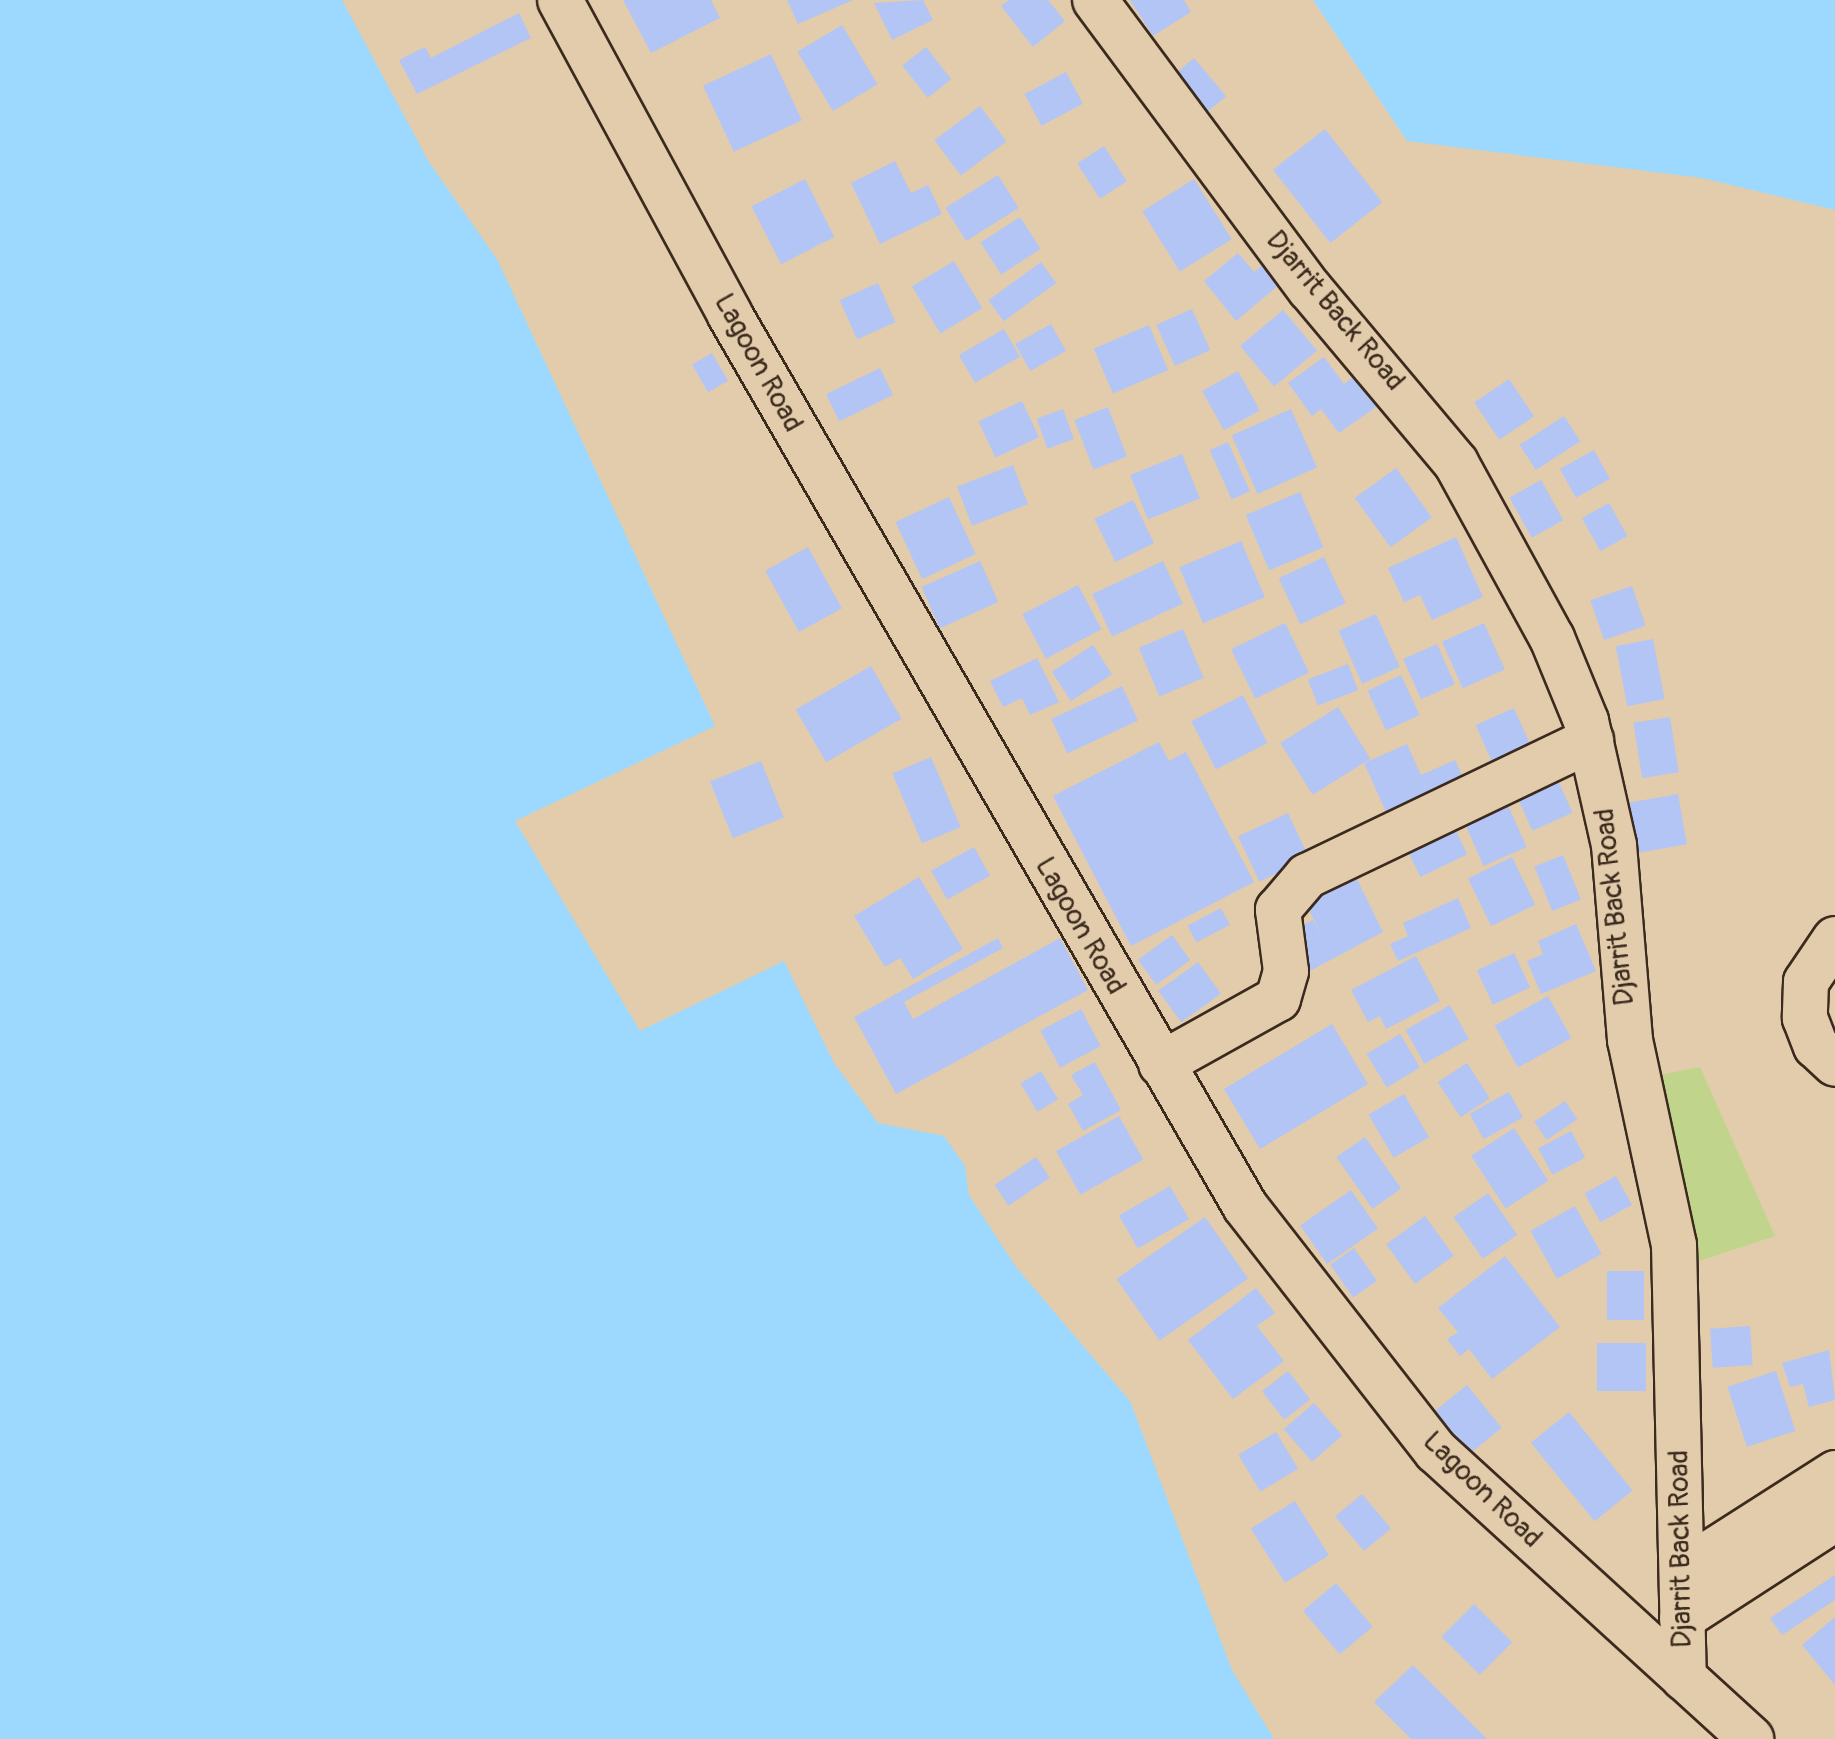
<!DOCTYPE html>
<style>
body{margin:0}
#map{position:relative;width:1835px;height:1739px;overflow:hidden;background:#e2ccab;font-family:Pangolin,sans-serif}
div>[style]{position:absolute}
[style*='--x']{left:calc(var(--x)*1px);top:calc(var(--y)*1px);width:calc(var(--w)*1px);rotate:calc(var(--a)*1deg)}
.green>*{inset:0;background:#c0d58b}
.water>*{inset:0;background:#9dd9fe}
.building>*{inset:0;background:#b3c5f5;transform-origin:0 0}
.roads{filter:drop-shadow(2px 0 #3b2a1e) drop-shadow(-2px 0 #3b2a1e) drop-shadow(0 2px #3b2a1e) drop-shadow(0 -2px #3b2a1e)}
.minor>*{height:44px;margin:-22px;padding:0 22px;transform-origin:22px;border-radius:22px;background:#e2ccab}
.major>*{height:44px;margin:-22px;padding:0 22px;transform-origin:22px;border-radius:22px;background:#e2ccab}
span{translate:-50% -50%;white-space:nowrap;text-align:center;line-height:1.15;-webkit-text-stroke:8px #e2ccab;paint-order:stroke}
.street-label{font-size:28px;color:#3b2a1e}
</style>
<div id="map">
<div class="green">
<i style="clip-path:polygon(1700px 1067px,1775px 1236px,1696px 1262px,1649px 1077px)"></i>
</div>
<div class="water">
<i style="clip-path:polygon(0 0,342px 0,429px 162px,497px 259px,715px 726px,515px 821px,640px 1031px,784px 961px,834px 1063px,878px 1123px,944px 1136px,965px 1166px,969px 1195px,1016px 1267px,1130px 1401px,1232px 1670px,1274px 1739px,0 1739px)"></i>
<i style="clip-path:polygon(1313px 0,1835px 0,1835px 210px,1702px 178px,1407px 141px)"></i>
</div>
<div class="building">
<i style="clip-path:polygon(623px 0,711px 0,720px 18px,651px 53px)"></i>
<i style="clip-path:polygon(787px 0,853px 0,798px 24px)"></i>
<i style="clip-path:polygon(923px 0,933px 20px,892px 40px,874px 3px)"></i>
<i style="clip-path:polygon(1009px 0,1048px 0,1065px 21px,1033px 47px,1001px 6px)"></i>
<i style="clip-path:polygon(1130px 0,1184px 0,1191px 12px,1153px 36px)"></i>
<i style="clip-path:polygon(519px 13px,531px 38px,417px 94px,399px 60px,425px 47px,431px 58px)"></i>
<i style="left:842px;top:25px;width:69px;height:52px;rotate:59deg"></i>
<i style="left:926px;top:47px;width:41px;height:30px;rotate:52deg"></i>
<i style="left:771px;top:54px;width:73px;height:75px;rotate:65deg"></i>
<i style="left:1194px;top:58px;width:50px;height:29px;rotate:50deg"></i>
<i style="left:1066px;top:72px;width:36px;height:47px;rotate:62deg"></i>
<i style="left:980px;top:106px;width:44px;height:57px;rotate:53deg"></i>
<i style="left:1325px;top:129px;width:93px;height:66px;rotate:52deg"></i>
<i style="left:1104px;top:146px;width:42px;height:32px;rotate:57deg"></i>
<i style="clip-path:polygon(895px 161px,911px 193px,928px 185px,942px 214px,880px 244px,851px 183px)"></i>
<i style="left:998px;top:175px;width:39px;height:62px;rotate:58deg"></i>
<i style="left:805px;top:179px;width:65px;height:60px;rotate:63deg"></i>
<i style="left:1194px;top:179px;width:71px;height:61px;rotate:58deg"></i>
<i style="left:1020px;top:217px;width:38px;height:47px;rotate:57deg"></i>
<i style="clip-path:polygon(1238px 253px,1254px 272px,1271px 258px,1287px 278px,1236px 321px,1204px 281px)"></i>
<i style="left:954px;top:261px;width:55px;height:49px;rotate:59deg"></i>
<i style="left:1041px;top:262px;width:26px;height:65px;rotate:54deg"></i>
<i style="left:878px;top:283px;width:43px;height:42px;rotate:66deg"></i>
<i style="left:1192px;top:309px;width:45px;height:39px;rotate:66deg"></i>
<i style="left:1283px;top:310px;width:53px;height:56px;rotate:50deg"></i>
<i style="left:1051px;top:324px;width:31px;height:41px;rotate:61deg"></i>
<i style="left:1149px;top:325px;width:49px;height:60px;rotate:67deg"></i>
<i style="left:1004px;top:329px;width:32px;height:52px;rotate:60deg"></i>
<i style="left:712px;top:353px;width:32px;height:23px;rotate:60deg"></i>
<i style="clip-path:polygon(1324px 357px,1344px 384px,1356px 375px,1379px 405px,1339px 433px,1321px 409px,1312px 416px,1288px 383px)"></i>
<i style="left:880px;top:368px;width:30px;height:60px;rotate:64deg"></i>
<i style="left:1238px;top:371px;width:45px;height:41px;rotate:61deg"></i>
<i style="left:1509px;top:379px;width:45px;height:42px;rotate:56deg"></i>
<i style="left:1022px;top:401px;width:40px;height:48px;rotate:65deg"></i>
<i style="left:1108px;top:407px;width:53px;height:36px;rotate:69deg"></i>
<i style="left:1063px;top:409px;width:32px;height:28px;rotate:70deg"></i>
<i style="left:1291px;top:409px;width:64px;height:65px;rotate:66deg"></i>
<i style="left:1564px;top:416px;width:30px;height:53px;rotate:57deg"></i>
<i style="left:1228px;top:442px;width:54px;height:20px;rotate:66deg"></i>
<i style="left:1594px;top:450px;width:33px;height:39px;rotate:61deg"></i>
<i style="left:1182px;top:454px;width:48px;height:56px;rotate:68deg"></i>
<i style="left:1013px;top:465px;width:42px;height:60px;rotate:69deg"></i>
<i style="left:1396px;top:468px;width:61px;height:51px;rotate:54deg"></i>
<i style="left:1541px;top:480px;width:46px;height:36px;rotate:61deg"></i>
<i style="left:1300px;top:492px;width:60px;height:59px;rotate:67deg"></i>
<i style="left:949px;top:497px;width:63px;height:59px;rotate:65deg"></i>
<i style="left:1133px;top:500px;width:48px;height:43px;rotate:64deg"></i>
<i style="left:1609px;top:503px;width:38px;height:31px;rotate:61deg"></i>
<i style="clip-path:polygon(1456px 537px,1483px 597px,1432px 620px,1420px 595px,1404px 602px,1388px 568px)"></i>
<i style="left:1241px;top:541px;width:61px;height:67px;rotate:67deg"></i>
<i style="left:808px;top:547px;width:70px;height:49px;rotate:61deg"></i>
<i style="left:1324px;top:557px;width:51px;height:50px;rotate:65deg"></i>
<i style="left:980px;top:561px;width:45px;height:64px;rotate:66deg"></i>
<i style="left:1163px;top:561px;width:47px;height:78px;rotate:65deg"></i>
<i style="left:1078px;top:585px;width:50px;height:63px;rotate:62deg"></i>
<i style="left:1632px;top:586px;width:42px;height:44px;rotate:71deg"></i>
<i style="left:1376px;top:614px;width:58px;height:41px;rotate:66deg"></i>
<i style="left:1285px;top:623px;width:55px;height:60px;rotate:64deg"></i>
<i style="left:1484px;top:623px;width:51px;height:46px;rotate:66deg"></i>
<i style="left:1183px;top:629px;width:53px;height:48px;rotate:67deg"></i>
<i style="left:1653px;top:639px;width:61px;height:38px;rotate:79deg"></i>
<i style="left:1437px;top:644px;width:44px;height:37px;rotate:66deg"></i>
<i style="left:1093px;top:645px;width:35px;height:49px;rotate:57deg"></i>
<i style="clip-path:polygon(1037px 658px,1059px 702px,1030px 715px,1022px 698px,1003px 707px,990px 681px)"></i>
<i style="left:1348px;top:664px;width:28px;height:43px;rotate:69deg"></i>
<i style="left:871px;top:666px;width:61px;height:87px;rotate:60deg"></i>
<i style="left:1401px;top:675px;width:44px;height:37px;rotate:65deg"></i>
<i style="left:1122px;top:686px;width:38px;height:78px;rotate:65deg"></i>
<i style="left:1243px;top:695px;width:54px;height:58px;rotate:63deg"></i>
<i style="left:1338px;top:707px;width:61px;height:68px;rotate:58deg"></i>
<i style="left:1514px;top:708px;width:51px;height:42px;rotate:66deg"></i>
<i style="left:1670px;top:717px;width:56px;height:37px;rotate:81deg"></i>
<i style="clip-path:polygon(1159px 742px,1169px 761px,1186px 752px,1254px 882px,1131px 946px,1053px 796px)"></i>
<i style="clip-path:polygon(1407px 744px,1421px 775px,1455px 760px,1471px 795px,1430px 814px,1421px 796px,1386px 812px,1364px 763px)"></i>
<i style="left:931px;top:757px;width:76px;height:42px;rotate:67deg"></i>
<i style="left:761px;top:761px;width:61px;height:55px;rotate:68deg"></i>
<i style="left:1553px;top:769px;width:48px;height:44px;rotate:66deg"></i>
<i style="left:1503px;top:794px;width:58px;height:47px;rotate:66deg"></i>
<i style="left:1678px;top:794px;width:51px;height:49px;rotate:80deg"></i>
<i style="left:1288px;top:813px;width:50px;height:55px;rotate:65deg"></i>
<i style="left:1451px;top:821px;width:37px;height:52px;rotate:64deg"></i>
<i style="left:974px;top:847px;width:33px;height:49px;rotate:61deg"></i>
<i style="left:1563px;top:855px;width:48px;height:31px;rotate:68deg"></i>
<i style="left:1512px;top:857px;width:53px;height:49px;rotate:64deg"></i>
<i style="clip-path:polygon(1354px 873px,1383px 932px,1306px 973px,1286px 933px,1313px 920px,1322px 937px,1303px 897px)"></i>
<i style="clip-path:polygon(919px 877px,963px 949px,913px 979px,900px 958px,885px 967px,854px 916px)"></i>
<i style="clip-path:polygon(1458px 898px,1471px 928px,1398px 961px,1390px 944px,1408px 936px,1403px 923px)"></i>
<i style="left:1221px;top:908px;width:19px;height:38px;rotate:62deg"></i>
<i style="clip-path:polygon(1576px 924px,1596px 971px,1541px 994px,1527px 961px,1543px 954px,1538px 941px)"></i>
<i style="left:1172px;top:935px;width:31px;height:42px;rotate:54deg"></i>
<i style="clip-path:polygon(998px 938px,1003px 948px,904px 1002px,913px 1019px,1060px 938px,1088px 990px,896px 1094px,854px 1017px)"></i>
<i style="left:1514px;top:953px;width:38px;height:41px;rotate:65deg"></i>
<i style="clip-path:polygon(1416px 956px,1440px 1001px,1386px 1029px,1380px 1016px,1368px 1022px,1351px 990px)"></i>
<i style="left:1198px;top:962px;width:39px;height:49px;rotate:54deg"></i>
<i style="left:1548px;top:996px;width:48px;height:61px;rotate:61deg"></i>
<i style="left:1450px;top:1005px;width:39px;height:51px;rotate:61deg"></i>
<i style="left:1081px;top:1009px;width:42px;height:46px;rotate:62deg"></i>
<i style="left:1332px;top:1024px;width:70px;height:126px;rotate:59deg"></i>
<i style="left:1400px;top:1034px;width:39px;height:39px;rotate:59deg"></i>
<i style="clip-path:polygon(1095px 1062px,1121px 1110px,1083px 1131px,1068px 1104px,1083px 1095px,1071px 1075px)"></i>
<i style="left:1467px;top:1063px;width:42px;height:35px;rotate:57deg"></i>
<i style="left:1041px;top:1071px;width:33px;height:24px;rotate:59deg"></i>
<i style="left:1509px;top:1092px;width:29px;height:45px;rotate:61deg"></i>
<i style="left:1404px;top:1094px;width:50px;height:41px;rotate:60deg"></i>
<i style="left:1565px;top:1101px;width:22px;height:37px;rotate:56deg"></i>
<i style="left:1119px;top:1116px;width:50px;height:72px;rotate:61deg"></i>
<i style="left:1514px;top:1128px;width:63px;height:51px;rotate:57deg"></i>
<i style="left:1571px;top:1131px;width:30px;height:37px;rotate:62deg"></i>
<i style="left:1365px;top:1137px;width:63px;height:35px;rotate:55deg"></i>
<i style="left:1036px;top:1157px;width:25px;height:50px;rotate:56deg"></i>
<i style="left:1616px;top:1176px;width:33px;height:36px;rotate:61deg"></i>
<i style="left:1170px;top:1186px;width:38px;height:59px;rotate:60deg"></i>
<i style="left:1351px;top:1190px;width:47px;height:62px;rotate:55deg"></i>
<i style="left:1488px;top:1193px;width:51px;height:42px;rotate:55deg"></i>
<i style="left:1575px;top:1206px;width:55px;height:51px;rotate:61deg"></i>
<i style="left:1425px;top:1216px;width:49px;height:48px;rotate:54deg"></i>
<i style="left:1205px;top:1217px;width:75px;height:108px;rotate:55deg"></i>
<i style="left:1354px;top:1248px;width:40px;height:29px;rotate:55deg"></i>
<i style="clip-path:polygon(1505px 1256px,1560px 1327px,1492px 1379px,1469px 1349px,1460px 1356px,1447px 1339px,1458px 1332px,1438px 1308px)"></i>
<i style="left:1607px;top:1271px;width:37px;height:49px"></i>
<i style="clip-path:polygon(1256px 1288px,1275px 1313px,1257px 1326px,1284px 1361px,1233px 1399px,1188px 1340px)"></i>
<i style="left:1750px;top:1326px;width:39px;height:40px;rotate:86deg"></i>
<i style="left:1597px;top:1343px;width:49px;height:48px"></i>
<i style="clip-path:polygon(1829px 1350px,1835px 1400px,1809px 1407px,1803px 1384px,1790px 1387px,1782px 1363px)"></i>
<i style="left:1288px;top:1371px;width:36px;height:33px;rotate:52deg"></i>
<i style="left:1776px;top:1371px;width:63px;height:51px;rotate:72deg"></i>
<i style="left:1467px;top:1385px;width:55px;height:41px;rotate:51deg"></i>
<i style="left:1314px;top:1403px;width:43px;height:40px;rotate:49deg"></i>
<i style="left:1569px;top:1412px;width:101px;height:49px;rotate:51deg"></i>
<i style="left:1276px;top:1432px;width:43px;height:44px;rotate:59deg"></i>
<i style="left:1362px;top:1494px;width:45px;height:35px;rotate:50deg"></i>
<i style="left:1295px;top:1501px;width:64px;height:52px;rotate:58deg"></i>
<i style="clip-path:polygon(1835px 1575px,1835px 1600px,1782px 1635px,1770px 1618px)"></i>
<i style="left:1336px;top:1583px;width:57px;height:43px;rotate:50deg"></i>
<i style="left:1474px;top:1604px;width:54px;height:46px;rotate:45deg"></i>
<i style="clip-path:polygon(1835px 1617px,1835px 1685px,1802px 1645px)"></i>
<i style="clip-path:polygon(1413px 1665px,1487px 1739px,1411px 1739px,1374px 1702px)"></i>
</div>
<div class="roads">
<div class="minor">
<i style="--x:1095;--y:0;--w:360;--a:53.4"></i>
<i style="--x:1310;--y:289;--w:227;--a:50"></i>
<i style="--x:1456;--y:463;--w:200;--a:61.3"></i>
<i style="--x:1552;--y:638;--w:90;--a:67.7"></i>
<i style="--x:1586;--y:721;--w:127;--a:77.3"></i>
<i style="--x:1614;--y:845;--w:196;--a:85.3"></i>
<i style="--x:1630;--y:1040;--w:210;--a:77.9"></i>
<i style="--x:1674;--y:1245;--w:433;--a:88.7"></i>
<i style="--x:1835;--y:939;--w:52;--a:124"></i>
<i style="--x:1806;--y:982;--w:36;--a:92"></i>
<i style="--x:1805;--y:1018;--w:30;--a:69"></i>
<i style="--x:1816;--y:1046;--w:26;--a:43"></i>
<i style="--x:1161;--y:1064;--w:134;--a:-29.1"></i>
<i style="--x:1278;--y:999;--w:29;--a:-74"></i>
<i style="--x:1286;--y:971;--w:62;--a:-97.5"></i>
<i style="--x:1278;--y:910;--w:45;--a:-49.5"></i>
<i style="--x:1307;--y:876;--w:315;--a:-25.6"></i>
<i style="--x:1682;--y:1571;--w:182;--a:-32.6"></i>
<i style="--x:1682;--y:1618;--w:182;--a:-32.9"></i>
</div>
<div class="major">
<i style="--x:560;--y:0;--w:358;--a:61.6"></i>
<i style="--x:730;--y:315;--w:1029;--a:59.97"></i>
<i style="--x:1245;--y:1206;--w:311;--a:52.1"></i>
<i style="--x:1436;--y:1451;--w:427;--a:42.4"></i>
</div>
</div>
<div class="street-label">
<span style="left:1335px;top:311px;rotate:50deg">Djarrit Back Road</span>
<span style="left:758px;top:363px;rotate:61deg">Lagoon Road</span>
<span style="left:1615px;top:907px;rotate:-96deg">Djarrit Back Road</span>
<span style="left:1080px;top:926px;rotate:60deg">Lagoon Road</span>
<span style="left:1482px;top:1490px;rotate:44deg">Lagoon Road</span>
<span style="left:1681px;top:1549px;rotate:-91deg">Djarrit Back Road</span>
</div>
</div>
